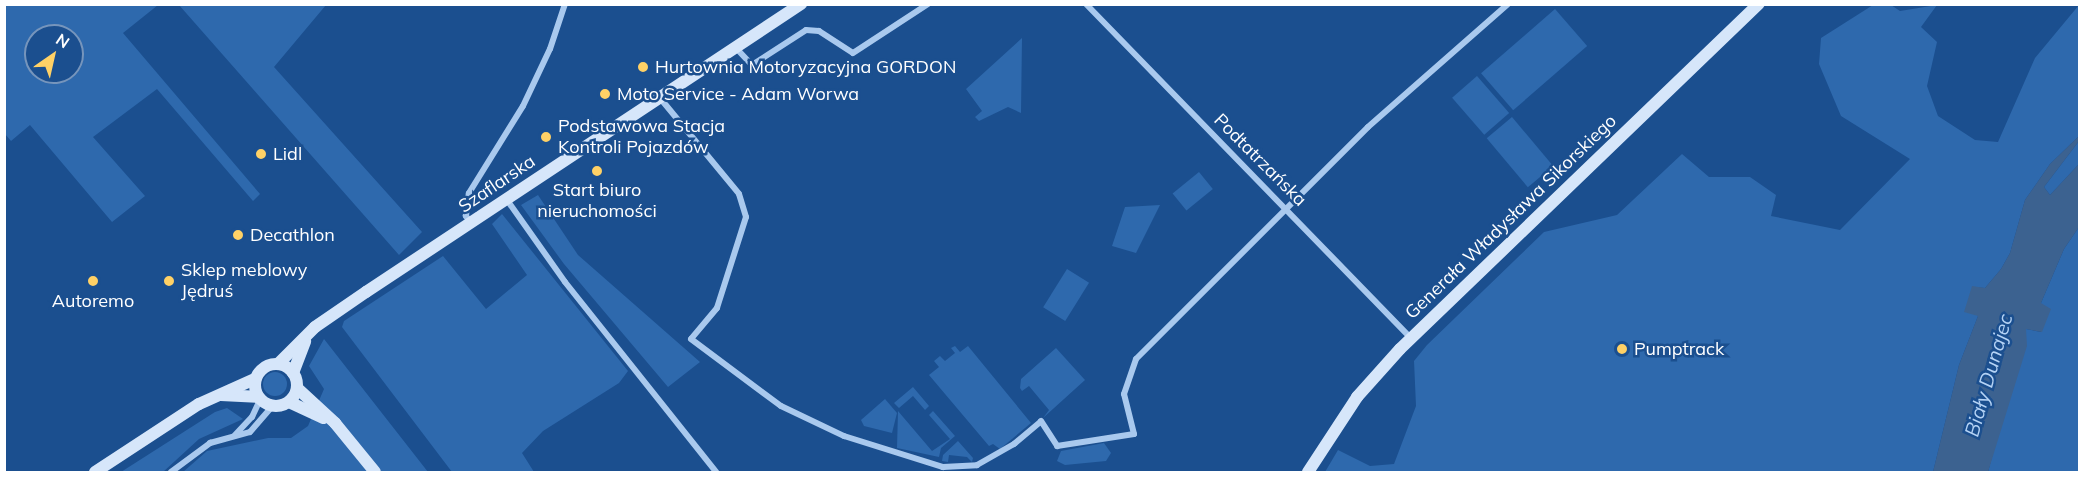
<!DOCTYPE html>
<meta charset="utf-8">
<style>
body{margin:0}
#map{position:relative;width:2084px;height:477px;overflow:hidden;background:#1b4f8f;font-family:Mulish,sans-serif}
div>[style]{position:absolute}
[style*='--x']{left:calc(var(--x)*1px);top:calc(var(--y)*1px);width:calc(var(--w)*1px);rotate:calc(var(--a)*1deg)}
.green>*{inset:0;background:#2e69ad;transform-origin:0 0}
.round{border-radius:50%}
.water>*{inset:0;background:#3c6290}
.street>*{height:6px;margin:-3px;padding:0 3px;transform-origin:3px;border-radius:3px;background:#a9c9ee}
.secondary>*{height:12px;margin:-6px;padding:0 6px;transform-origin:6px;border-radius:6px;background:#d6e6fa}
.secondary>.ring{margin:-6px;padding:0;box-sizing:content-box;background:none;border:12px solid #d6e6fa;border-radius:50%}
.dots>*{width:16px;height:16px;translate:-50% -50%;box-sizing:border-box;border:3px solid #1b4f8f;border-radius:50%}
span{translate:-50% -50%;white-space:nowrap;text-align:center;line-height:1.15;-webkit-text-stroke:5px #1b4f8f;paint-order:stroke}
.poi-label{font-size:18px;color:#fff}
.left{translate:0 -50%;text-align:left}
.street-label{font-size:18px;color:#fff}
.water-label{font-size:20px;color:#b5d3f5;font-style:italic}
.frame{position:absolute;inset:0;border:6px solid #fff;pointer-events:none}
.north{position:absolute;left:24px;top:24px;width:60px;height:60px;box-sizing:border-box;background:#1b4f8f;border:2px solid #7695bc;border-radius:50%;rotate:34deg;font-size:16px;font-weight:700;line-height:24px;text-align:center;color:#fff}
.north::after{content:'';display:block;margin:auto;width:21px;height:27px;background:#ffd166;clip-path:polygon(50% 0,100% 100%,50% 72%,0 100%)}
</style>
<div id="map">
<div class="green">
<i style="clip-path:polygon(evenodd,5px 4px,158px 5px,123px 33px,260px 194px,253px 201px,157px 89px,93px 137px,145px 196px,112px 222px,30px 125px,11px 141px,5px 134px,5px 4px,36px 36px,72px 36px,72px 72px,36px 72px,36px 36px)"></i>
<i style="clip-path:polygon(179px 5px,326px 5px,274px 67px,422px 232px,399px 255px)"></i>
<i style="clip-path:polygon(1873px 5px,1891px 5px,1900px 11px,1937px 5px,1921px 27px,1937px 42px,1927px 86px,1938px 116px,1975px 140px,1998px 142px,2035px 58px,2079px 5px,2079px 136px,2050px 164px,2025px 200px,2010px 253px,2001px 269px,1985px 288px,1972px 287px,1978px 316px,1959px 365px,1933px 472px,1325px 472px,1338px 450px,1370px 466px,1394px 464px,1416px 406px,1414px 361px,1427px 345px,1544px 232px,1617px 215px,1682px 154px,1709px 177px,1750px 177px,1776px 195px,1771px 216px,1840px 230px,1910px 159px,1841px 116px,1819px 64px,1821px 38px)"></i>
<i style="left:1555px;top:9px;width:49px;height:98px;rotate:49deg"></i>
<i style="clip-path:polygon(1022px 38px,1021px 113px,1008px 107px,979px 121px,975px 117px,982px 111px,966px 89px)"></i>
<i style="left:1477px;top:76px;width:49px;height:33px;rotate:49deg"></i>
<i style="left:1512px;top:117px;width:64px;height:33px;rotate:50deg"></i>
<i style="clip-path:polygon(2079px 141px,2079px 164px,2050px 195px,2044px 187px)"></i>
<i style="left:1199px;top:172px;width:22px;height:34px;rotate:51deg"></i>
<i style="clip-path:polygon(538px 195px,578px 255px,700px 362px,668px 387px,564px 264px,521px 205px)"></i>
<i style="clip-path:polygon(1160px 205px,1136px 253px,1112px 246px,1125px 207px)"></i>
<i style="clip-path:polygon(502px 214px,628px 371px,619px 383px,543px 431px,522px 453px,534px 472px,452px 472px,342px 327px,344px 321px,443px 256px,486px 309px,527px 275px,492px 224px)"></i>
<i style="clip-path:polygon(2079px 227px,2079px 472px,1988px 472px,2026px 329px,2041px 332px,2041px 303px,2064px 249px)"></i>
<i style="left:1067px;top:269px;width:26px;height:45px;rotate:32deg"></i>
<i style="clip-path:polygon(324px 339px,428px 472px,183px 472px,207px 451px,268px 438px,291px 438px,308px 426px,324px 389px,309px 366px)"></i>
<i style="clip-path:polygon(955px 346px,960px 352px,968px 346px,1031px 423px,1000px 449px,993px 444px,989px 446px,929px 375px,939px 367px,934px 361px,940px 356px,945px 361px,955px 353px,951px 348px)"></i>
<i style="clip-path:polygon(1056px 348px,1085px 380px,1043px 418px,1049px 410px,1029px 386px,1022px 391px,1020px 388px,1021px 379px)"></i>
<i class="round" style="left:263px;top:372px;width:24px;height:24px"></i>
<i style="clip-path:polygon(913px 387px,929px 406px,925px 410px,913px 396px,899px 408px,894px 403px)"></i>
<i style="clip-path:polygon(885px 399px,897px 413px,892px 433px,864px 426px,861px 420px)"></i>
<i style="clip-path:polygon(227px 408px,243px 419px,199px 439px,163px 472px,121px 472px,215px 412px)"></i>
<i style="clip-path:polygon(898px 411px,932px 451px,950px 439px,929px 415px,933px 411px,955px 436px,941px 448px,939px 457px,897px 448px)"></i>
<i style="clip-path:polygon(958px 441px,973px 458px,972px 462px,967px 457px,949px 455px,948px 462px,942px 461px,943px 455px)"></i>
<i style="clip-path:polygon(1104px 443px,1111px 453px,1106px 461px,1065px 465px,1057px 461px,1061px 451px)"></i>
</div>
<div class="water">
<i style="clip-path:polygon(2079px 136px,2079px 141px,2044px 187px,2050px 195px,2079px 164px,2079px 227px,2064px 249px,2041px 303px,2051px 309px,2042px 332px,2026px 329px,2027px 346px,1988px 472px,1933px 472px,1959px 365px,1978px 316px,1964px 312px,1972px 286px,1985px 288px,2001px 269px,2010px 253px,2025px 200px,2050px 164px)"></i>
</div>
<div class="street">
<i style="--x:1086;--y:4;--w:466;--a:45.8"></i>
<i style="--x:736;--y:48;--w:23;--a:47"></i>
<i style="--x:752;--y:65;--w:64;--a:-32.9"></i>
<i style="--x:806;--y:30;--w:13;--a:4"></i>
<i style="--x:819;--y:31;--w:40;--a:32.9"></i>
<i style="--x:853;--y:53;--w:90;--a:-33.2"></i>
<i style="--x:660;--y:98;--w:124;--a:50.5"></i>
<i style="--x:739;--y:194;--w:24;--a:73"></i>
<i style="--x:746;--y:217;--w:96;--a:107.7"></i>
<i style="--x:717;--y:308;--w:40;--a:130"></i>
<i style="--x:691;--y:339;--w:112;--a:36.7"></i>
<i style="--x:781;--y:406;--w:70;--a:25.5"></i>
<i style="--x:844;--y:436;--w:104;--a:17.4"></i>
<i style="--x:943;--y:467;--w:34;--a:-3"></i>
<i style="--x:977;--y:465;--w:43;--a:-29.6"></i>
<i style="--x:1014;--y:444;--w:35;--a:-40"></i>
<i style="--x:1041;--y:421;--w:30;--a:57"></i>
<i style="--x:1057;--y:446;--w:78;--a:-8.9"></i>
<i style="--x:1134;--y:434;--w:41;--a:-104"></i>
<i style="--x:1124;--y:394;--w:37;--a:-71"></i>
<i style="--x:1136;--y:359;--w:328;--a:-45"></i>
<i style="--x:1368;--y:127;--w:186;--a:-41.3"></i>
<i style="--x:507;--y:200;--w:100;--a:54.7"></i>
<i style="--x:565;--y:282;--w:243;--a:51.5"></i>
<i style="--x:471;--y:223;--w:9;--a:-126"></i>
<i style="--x:466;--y:216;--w:23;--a:-83"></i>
<i style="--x:469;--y:193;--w:102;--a:-58.2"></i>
<i style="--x:523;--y:106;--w:63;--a:-64.7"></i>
<i style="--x:550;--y:49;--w:47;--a:-71.6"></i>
<i style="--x:235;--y:435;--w:25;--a:-47"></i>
<i style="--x:252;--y:417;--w:19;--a:-65"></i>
<i style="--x:171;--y:472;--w:49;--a:-36.6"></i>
<i style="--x:210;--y:443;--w:41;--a:-15.4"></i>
<i style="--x:250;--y:432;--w:35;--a:-49"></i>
</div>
<div class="secondary">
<i class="ring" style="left:255px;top:364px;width:30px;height:30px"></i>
<i style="--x:278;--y:364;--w:52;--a:-45"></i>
<i style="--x:315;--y:327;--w:62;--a:-34.5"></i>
<i style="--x:366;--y:292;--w:522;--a:-33.51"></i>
<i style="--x:293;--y:373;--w:34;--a:-69"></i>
<i style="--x:297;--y:388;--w:52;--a:42.6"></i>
<i style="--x:335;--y:423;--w:63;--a:50.8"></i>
<i style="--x:221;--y:395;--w:37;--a:3"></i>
<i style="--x:289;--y:402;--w:38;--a:25"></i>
<i style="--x:95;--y:472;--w:124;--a:-33.2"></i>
<i style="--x:199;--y:404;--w:61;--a:-24.1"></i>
<i style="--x:1308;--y:472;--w:90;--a:-56.8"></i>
<i style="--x:1357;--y:397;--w:64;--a:-48.1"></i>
<i style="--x:1400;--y:349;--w:498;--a:-43.9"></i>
</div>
<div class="dots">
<i style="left:643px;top:67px;background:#ffd166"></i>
<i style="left:605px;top:94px;background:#ffd166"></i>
<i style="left:546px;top:137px;background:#ffd166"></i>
<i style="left:261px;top:154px;background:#ffd166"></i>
<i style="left:597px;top:171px;background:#ffd166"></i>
<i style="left:238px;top:235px;background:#ffd166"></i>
<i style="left:93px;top:281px;background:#ffd166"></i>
<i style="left:169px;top:281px;background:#ffd166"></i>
<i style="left:1622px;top:349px;background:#ffd166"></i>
</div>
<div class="poi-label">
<span class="left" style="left:655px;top:67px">Hurtownia Motoryzacyjna GORDON</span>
<span class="left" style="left:617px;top:94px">Moto Service - Adam Worwa</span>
<span class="left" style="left:558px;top:137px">Podstawowa Stacja<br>Kontroli Pojazdów</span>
<span class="left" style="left:273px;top:154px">Lidl</span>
<span style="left:597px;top:201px">Start biuro<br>nieruchomości</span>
<span class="left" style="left:250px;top:235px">Decathlon</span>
<span class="left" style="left:181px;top:281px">Sklep meblowy<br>Jędruś</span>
<span style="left:93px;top:301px">Autoremo</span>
<span class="left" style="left:1634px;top:349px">Pumptrack</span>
</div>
<div class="street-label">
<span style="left:1260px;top:160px;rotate:45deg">Podtatrzańska</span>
<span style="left:497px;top:184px;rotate:-34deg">Szaflarska</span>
<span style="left:1511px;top:217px;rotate:-44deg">Generała Władysława Sikorskiego</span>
</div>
<div class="water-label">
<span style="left:1988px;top:375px;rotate:-74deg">Biały Dunajec</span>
</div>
<div class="frame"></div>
<div class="north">N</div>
</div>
